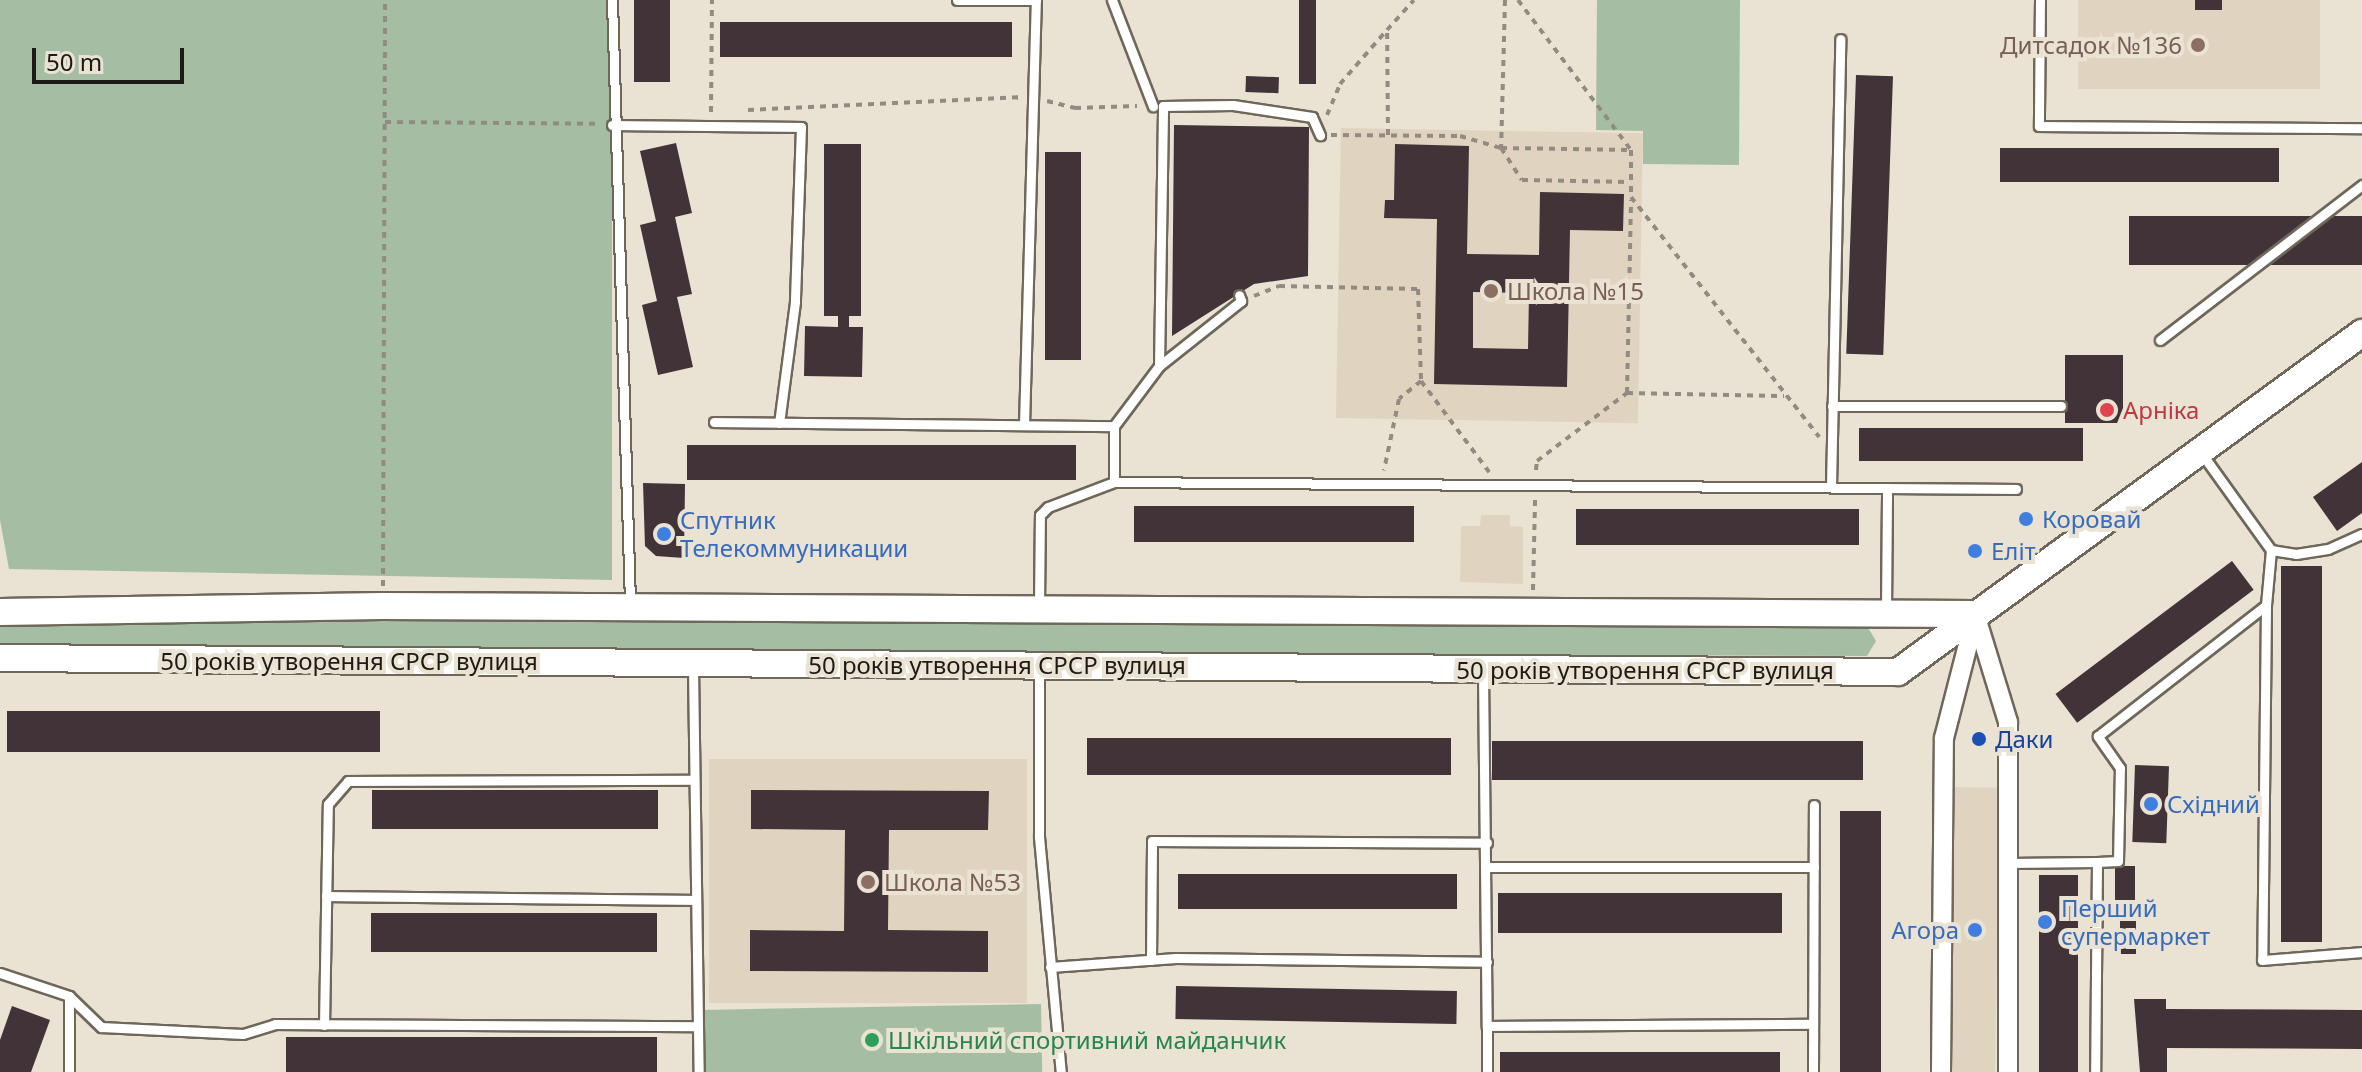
<!DOCTYPE html>
<meta charset="utf-8">
<style>
body{margin:0}
#map{position:relative;width:2362px;height:1072px;overflow:hidden;background:#eae2d3;font-family:"Noto Sans",sans-serif}
div>[style]{position:absolute}
[style*='--x']{left:calc(var(--x)*1px);top:calc(var(--y)*1px);width:calc(var(--w)*1px);rotate:calc(var(--a)*1deg)}
.built>*{inset:0;background:#e0d4c0;transform-origin:0 0}
.green>*{inset:0;background:#a5bea3;transform-origin:0 0}
.building>*{inset:0;background:#413338;transform-origin:0 0}
.path>*{height:4px;margin-top:-2px;transform-origin:0;background:repeating-linear-gradient(90deg,#918b81 0 6px,transparent 0 12px)}
.roads{filter:drop-shadow(2px 0 #6e675a) drop-shadow(-2px 0 #6e675a) drop-shadow(0 2px #6e675a) drop-shadow(0 -2px #6e675a)}
.service>*{height:9px;margin:-4.5px;padding:0 4.5px;transform-origin:4.5px;border-radius:4.5px;background:#fff}
.minor>*{height:18px;margin:-9px;padding:0 9px;transform-origin:9px;border-radius:9px;background:#fff}
.secondary>*{height:26px;margin:-13px;padding:0 13px;transform-origin:13px;border-radius:13px;background:#fff}
.dots>*{width:22px;height:22px;translate:-50% -50%;box-sizing:border-box;border:4px solid #eae2d3;border-radius:50%}
span{translate:-50% -50%;white-space:nowrap;text-align:center;line-height:1.15;-webkit-text-stroke:8px #eae2d3;paint-order:stroke}
.education-label{font-size:24px;color:#785e54}
.right{translate:-100% -50%;text-align:right}
.left{translate:0 -50%;text-align:left}
.health-label{font-size:24px;color:#be3a42}
.shop-label{font-size:24px;color:#366cbe}
.street-label{font-size:24px;color:#1e1b16}
.transit-label{font-size:24px;color:#164399}
.leisure-label{font-size:24px;color:#27864d}
.scale{position:absolute;left:32px;top:48px;width:152px;height:36px;box-sizing:border-box;border:4px solid #1e1b16;border-top:0;padding-left:10px;font-size:24px;line-height:28px;white-space:nowrap;color:#1e1b16;-webkit-text-stroke:6px #eae2d3;paint-order:stroke}
</style>
<div id="map">
<div class="built">
<i style="left:2078px;top:0;width:242px;height:89px"></i>
<i style="left:1341px;top:128px;width:302px;height:290px;rotate:1deg"></i>
<i style="clip-path:polygon(1481px 515px,1510px 515px,1510px 526px,1523px 527px,1523px 584px,1460px 582px,1461px 526px,1480px 526px)"></i>
<i style="left:1027px;top:759px;width:244px;height:318px;rotate:90deg"></i>
<i style="left:1951px;top:787px;width:49px;height:285px;rotate:1deg"></i>
</div>
<div class="green">
<i style="clip-path:polygon(0 0,612px 0,612px 580px,9px 569px,0 520px)"></i>
<i style="clip-path:polygon(1597px 0,1740px 0,1739px 165px,1643px 164px,1643px 131px,1596px 130px)"></i>
<i style="clip-path:polygon(0 618px,1867px 626px,1876px 641px,1867px 656px,0 649px)"></i>
<i style="left:1041px;top:1004px;width:68px;height:340px;rotate:89deg"></i>
</div>
<div class="building">
<i style="left:634px;top:0;width:36px;height:82px"></i>
<i style="left:1299px;top:0;width:17px;height:84px"></i>
<i style="left:2195px;top:0;width:27px;height:10px"></i>
<i style="left:720px;top:22px;width:292px;height:35px"></i>
<i style="left:1856px;top:75px;width:37px;height:279px;rotate:2deg"></i>
<i style="left:1246px;top:76px;width:33px;height:16px;rotate:2deg"></i>
<i style="clip-path:polygon(1174px 125px,1309px 127px,1308px 276px,1254px 284px,1172px 336px)"></i>
<i style="clip-path:polygon(676px 143px,692px 213px,675px 217px,692px 294px,677px 297px,693px 367px,658px 375px,642px 305px,657px 301px,640px 225px,656px 221px,640px 151px)"></i>
<i style="clip-path:polygon(824px 144px,861px 144px,861px 316px,849px 316px,849px 327px,863px 327px,862px 377px,804px 376px,805px 326px,838px 327px,838px 316px,824px 316px)"></i>
<i style="clip-path:polygon(evenodd,1395px 144px,1469px 146px,1467px 254px,1539px 255px,1540px 192px,1624px 194px,1623px 231px,1570px 230px,1567px 387px,1434px 384px,1437px 219px,1384px 218px,1385px 200px,1394px 200px,1395px 144px,1473px 292px,1529px 293px,1528px 349px,1473px 348px,1473px 292px)"></i>
<i style="left:2279px;top:148px;width:34px;height:279px;rotate:90deg"></i>
<i style="left:1045px;top:152px;width:36px;height:208px"></i>
<i style="left:2362px;top:216px;width:49px;height:233px;rotate:90deg"></i>
<i style="left:2065px;top:355px;width:58px;height:68px"></i>
<i style="left:1859px;top:428px;width:224px;height:33px"></i>
<i style="left:687px;top:445px;width:389px;height:35px"></i>
<i style="clip-path:polygon(2362px 462px,2362px 513px,2337px 531px,2313px 497px)"></i>
<i style="clip-path:polygon(643px 483px,685px 484px,684px 558px,656px 556px,645px 546px)"></i>
<i style="left:1134px;top:506px;width:280px;height:36px"></i>
<i style="left:1576px;top:509px;width:283px;height:36px"></i>
<i style="left:2232px;top:561px;width:36px;height:221px;rotate:53deg"></i>
<i style="left:2281px;top:566px;width:41px;height:376px"></i>
<i style="left:7px;top:711px;width:373px;height:41px"></i>
<i style="left:1087px;top:738px;width:364px;height:37px"></i>
<i style="left:1492px;top:741px;width:371px;height:39px"></i>
<i style="left:2135px;top:765px;width:34px;height:77px;rotate:2deg"></i>
<i style="left:372px;top:790px;width:286px;height:39px"></i>
<i style="clip-path:polygon(751px 790px,989px 791px,988px 830px,889px 830px,888px 930px,988px 931px,988px 972px,750px 971px,750px 930px,844px 931px,845px 830px,751px 829px)"></i>
<i style="left:1840px;top:811px;width:41px;height:261px"></i>
<i style="left:2115px;top:866px;width:20px;height:34px"></i>
<i style="left:1178px;top:874px;width:279px;height:35px"></i>
<i style="left:2039px;top:875px;width:39px;height:197px"></i>
<i style="left:1498px;top:893px;width:284px;height:40px"></i>
<i style="left:2120px;top:912px;width:16px;height:42px"></i>
<i style="left:371px;top:913px;width:286px;height:39px"></i>
<i style="left:1176px;top:986px;width:281px;height:33px;rotate:1deg"></i>
<i style="clip-path:polygon(2134px 999px,2166px 999px,2166px 1009px,2362px 1010px,2362px 1049px,2167px 1048px,2167px 1072px,2140px 1072px)"></i>
<i style="clip-path:polygon(12px 1006px,50px 1020px,31px 1072px,0 1072px,0 1040px)"></i>
<i style="left:286px;top:1037px;width:371px;height:35px"></i>
<i style="left:1500px;top:1052px;width:280px;height:20px"></i>
</div>
<div class="path">
<i style="--x:1505;--y:0;--w:148;--a:91.5"></i>
<i style="--x:1501;--y:148;--w:130;--a:0.9"></i>
<i style="--x:1631;--y:150;--w:47;--a:90"></i>
<i style="--x:1631;--y:197;--w:305;--a:51.9"></i>
<i style="--x:1518;--y:0;--w:188;--a:53"></i>
<i style="--x:1047;--y:101;--w:29;--a:14"></i>
<i style="--x:1075;--y:108;--w:62;--a:-1.8"></i>
<i style="--x:748;--y:110;--w:271;--a:-2.7"></i>
<i style="--x:711;--y:112;--w:112;--a:-89.5"></i>
<i style="--x:1327;--y:115;--w:34;--a:-67"></i>
<i style="--x:1340;--y:84;--w:72;--a:-49"></i>
<i style="--x:385;--y:122;--w:213;--a:0.5"></i>
<i style="--x:1331;--y:135;--w:129;--a:0.4"></i>
<i style="--x:1460;--y:136;--w:43;--a:16.3"></i>
<i style="--x:1501;--y:148;--w:38;--a:57"></i>
<i style="--x:1522;--y:180;--w:108;--a:1.1"></i>
<i style="--x:1388;--y:135;--w:105;--a:-90.5"></i>
<i style="--x:1387;--y:30;--w:40;--a:-48"></i>
<i style="--x:1254;--y:296;--w:27;--a:-22"></i>
<i style="--x:1279;--y:286;--w:139;--a:1.2"></i>
<i style="--x:1418;--y:289;--w:92;--a:88.1"></i>
<i style="--x:1421;--y:381;--w:28;--a:141"></i>
<i style="--x:1399;--y:399;--w:73;--a:101.9"></i>
<i style="--x:1421;--y:381;--w:114;--a:53.2"></i>
<i style="--x:1627;--y:393;--w:157;--a:1.1"></i>
<i style="--x:1536;--y:470;--w:9;--a:-84"></i>
<i style="--x:1537;--y:461;--w:113;--a:-37.1"></i>
<i style="--x:1627;--y:393;--w:193;--a:-88.8"></i>
<i style="--x:383;--y:586;--w:586;--a:-89.8"></i>
<i style="--x:1533;--y:590;--w:91;--a:-88.7"></i>
</div>
<div class="roads">
<div class="service">
<i style="--x:612;--y:0;--w:604;--a:88.29"></i>
<i style="--x:957;--y:0;--w:79;--a:0"></i>
<i style="--x:1112;--y:0;--w:114;--a:68.9"></i>
<i style="--x:2040;--y:0;--w:126;--a:90.5"></i>
<i style="--x:2039;--y:126;--w:323;--a:0.4"></i>
<i style="--x:612;--y:125;--w:189;--a:0.6"></i>
<i style="--x:801;--y:127;--w:175;--a:92"></i>
<i style="--x:795;--y:302;--w:122;--a:97.5"></i>
<i style="--x:2160;--y:340;--w:255;--a:-37.5"></i>
<i style="--x:1159;--y:366;--w:105;--a:-38.4"></i>
<i style="--x:1241;--y:301;--w:6;--a:-108"></i>
<i style="--x:1832;--y:406;--w:229;--a:0"></i>
<i style="--x:714;--y:422;--w:400;--a:0.6"></i>
<i style="--x:1114;--y:426;--w:56;--a:90"></i>
<i style="--x:1114;--y:482;--w:773;--a:0.44"></i>
<i style="--x:1024;--y:425;--w:425;--a:-88.4"></i>
<i style="--x:1114;--y:426;--w:75;--a:-53.1"></i>
<i style="--x:1159;--y:366;--w:260;--a:-89.1"></i>
<i style="--x:1163;--y:106;--w:70;--a:-0.8"></i>
<i style="--x:1233;--y:105;--w:80;--a:8.6"></i>
<i style="--x:1312;--y:117;--w:20;--a:66"></i>
<i style="--x:2202;--y:454;--w:118;--a:54.3"></i>
<i style="--x:2271;--y:550;--w:25;--a:9"></i>
<i style="--x:2296;--y:554;--w:32;--a:-9"></i>
<i style="--x:2328;--y:549;--w:37;--a:-24"></i>
<i style="--x:1831;--y:487;--w:448;--a:-88.8"></i>
<i style="--x:1039;--y:605;--w:90;--a:-89.4"></i>
<i style="--x:1040;--y:515;--w:11;--a:-45"></i>
<i style="--x:1048;--y:507;--w:71;--a:-20.7"></i>
<i style="--x:2266;--y:605;--w:355;--a:90.6"></i>
<i style="--x:2262;--y:960;--w:100;--a:-4.6"></i>
<i style="--x:1886;--y:610;--w:122;--a:-89.5"></i>
<i style="--x:1887;--y:488;--w:129;--a:0.4"></i>
<i style="--x:693;--y:667;--w:405;--a:89.2"></i>
<i style="--x:1039;--y:669;--w:168;--a:90"></i>
<i style="--x:1039;--y:837;--w:236;--a:84.7"></i>
<i style="--x:1483;--y:672;--w:354;--a:89.4"></i>
<i style="--x:1487;--y:1026;--w:326;--a:-0.4"></i>
<i style="--x:2097;--y:862;--w:21;--a:-3"></i>
<i style="--x:2118;--y:861;--w:93;--a:-88.8"></i>
<i style="--x:2120;--y:768;--w:39;--a:-125"></i>
<i style="--x:2098;--y:736;--w:213;--a:-37.9"></i>
<i style="--x:2266;--y:605;--w:55;--a:-84.8"></i>
<i style="--x:2008;--y:863;--w:89;--a:-0.6"></i>
<i style="--x:2097;--y:862;--w:210;--a:90.5"></i>
<i style="--x:1487;--y:867;--w:327;--a:0"></i>
<i style="--x:326;--y:896;--w:370;--a:0.6"></i>
<i style="--x:1151;--y:960;--w:119;--a:-89.5"></i>
<i style="--x:1152;--y:841;--w:335;--a:0.3"></i>
<i style="--x:1050;--y:967;--w:126;--a:-4.1"></i>
<i style="--x:1176;--y:958;--w:311;--a:0.7"></i>
<i style="--x:0;--y:973;--w:73;--a:18.4"></i>
<i style="--x:69;--y:996;--w:45;--a:44.1"></i>
<i style="--x:101;--y:1027;--w:142;--a:2.8"></i>
<i style="--x:243;--y:1034;--w:34;--a:-17"></i>
<i style="--x:275;--y:1024;--w:423;--a:0.3"></i>
<i style="--x:69;--y:996;--w:76;--a:90"></i>
<i style="--x:324;--y:1025;--w:221;--a:-89"></i>
<i style="--x:328;--y:804;--w:30;--a:-49"></i>
<i style="--x:348;--y:781;--w:346;--a:-0.2"></i>
<i style="--x:1487;--y:1026;--w:46;--a:90"></i>
<i style="--x:1813;--y:1072;--w:267;--a:-89.8"></i>
</div>
<div class="minor">
<i style="--x:1975;--y:614;--w:113;--a:73"></i>
<i style="--x:2008;--y:722;--w:350;--a:90"></i>
<i style="--x:1941;--y:1072;--w:334;--a:-89.5"></i>
<i style="--x:1944;--y:738;--w:125;--a:-75.6"></i>
</div>
<div class="secondary">
<i style="--x:0;--y:612;--w:382;--a:-0.9"></i>
<i style="--x:382;--y:606;--w:1593;--a:0.29"></i>
<i style="--x:0;--y:658;--w:1898;--a:0.42"></i>
<i style="--x:1898;--y:672;--w:575;--a:-36.15"></i>
</div>
</div>
<div class="dots">
<i style="left:2198px;top:45px;background:#8d6e63"></i>
<i style="left:1491px;top:291px;background:#8d6e63"></i>
<i style="left:2107px;top:410px;background:#e0444e"></i>
<i style="left:2026px;top:519px;background:#3f7fe0"></i>
<i style="left:664px;top:534px;background:#3f7fe0"></i>
<i style="left:1975px;top:551px;background:#3f7fe0"></i>
<i style="left:1979px;top:739px;background:#1a4fb4"></i>
<i style="left:2151px;top:804px;background:#3f7fe0"></i>
<i style="left:868px;top:882px;background:#8d6e63"></i>
<i style="left:2045px;top:922px;background:#3f7fe0"></i>
<i style="left:1975px;top:930px;background:#3f7fe0"></i>
<i style="left:872px;top:1040px;background:#2e9e5b"></i>
</div>
<div class="education-label">
<span class="right" style="left:2182px;top:45px">Дитсадок №136</span>
<span class="left" style="left:1507px;top:291px">Школа №15</span>
<span class="left" style="left:884px;top:882px">Школа №53</span>
</div>
<div class="health-label">
<span class="left" style="left:2123px;top:410px">Арніка</span>
</div>
<div class="shop-label">
<span class="left" style="left:2042px;top:519px">Коровай</span>
<span class="left" style="left:680px;top:534px">Спутник<br>Телекоммуникации</span>
<span class="left" style="left:1991px;top:551px">Еліт</span>
<span class="left" style="left:2167px;top:804px">Східний</span>
<span class="left" style="left:2061px;top:922px">Перший<br>супермаркет</span>
<span class="right" style="left:1959px;top:930px">Агора</span>
</div>
<div class="street-label">
<span style="left:349px;top:661px">50 років утворення СРСР вулиця</span>
<span style="left:997px;top:665px">50 років утворення СРСР вулиця</span>
<span style="left:1645px;top:670px">50 років утворення СРСР вулиця</span>
</div>
<div class="transit-label">
<span class="left" style="left:1995px;top:739px">Даки</span>
</div>
<div class="leisure-label">
<span class="left" style="left:888px;top:1040px">Шкільний спортивний майданчик</span>
</div>
<div class="scale">50 m</div>
</div>
